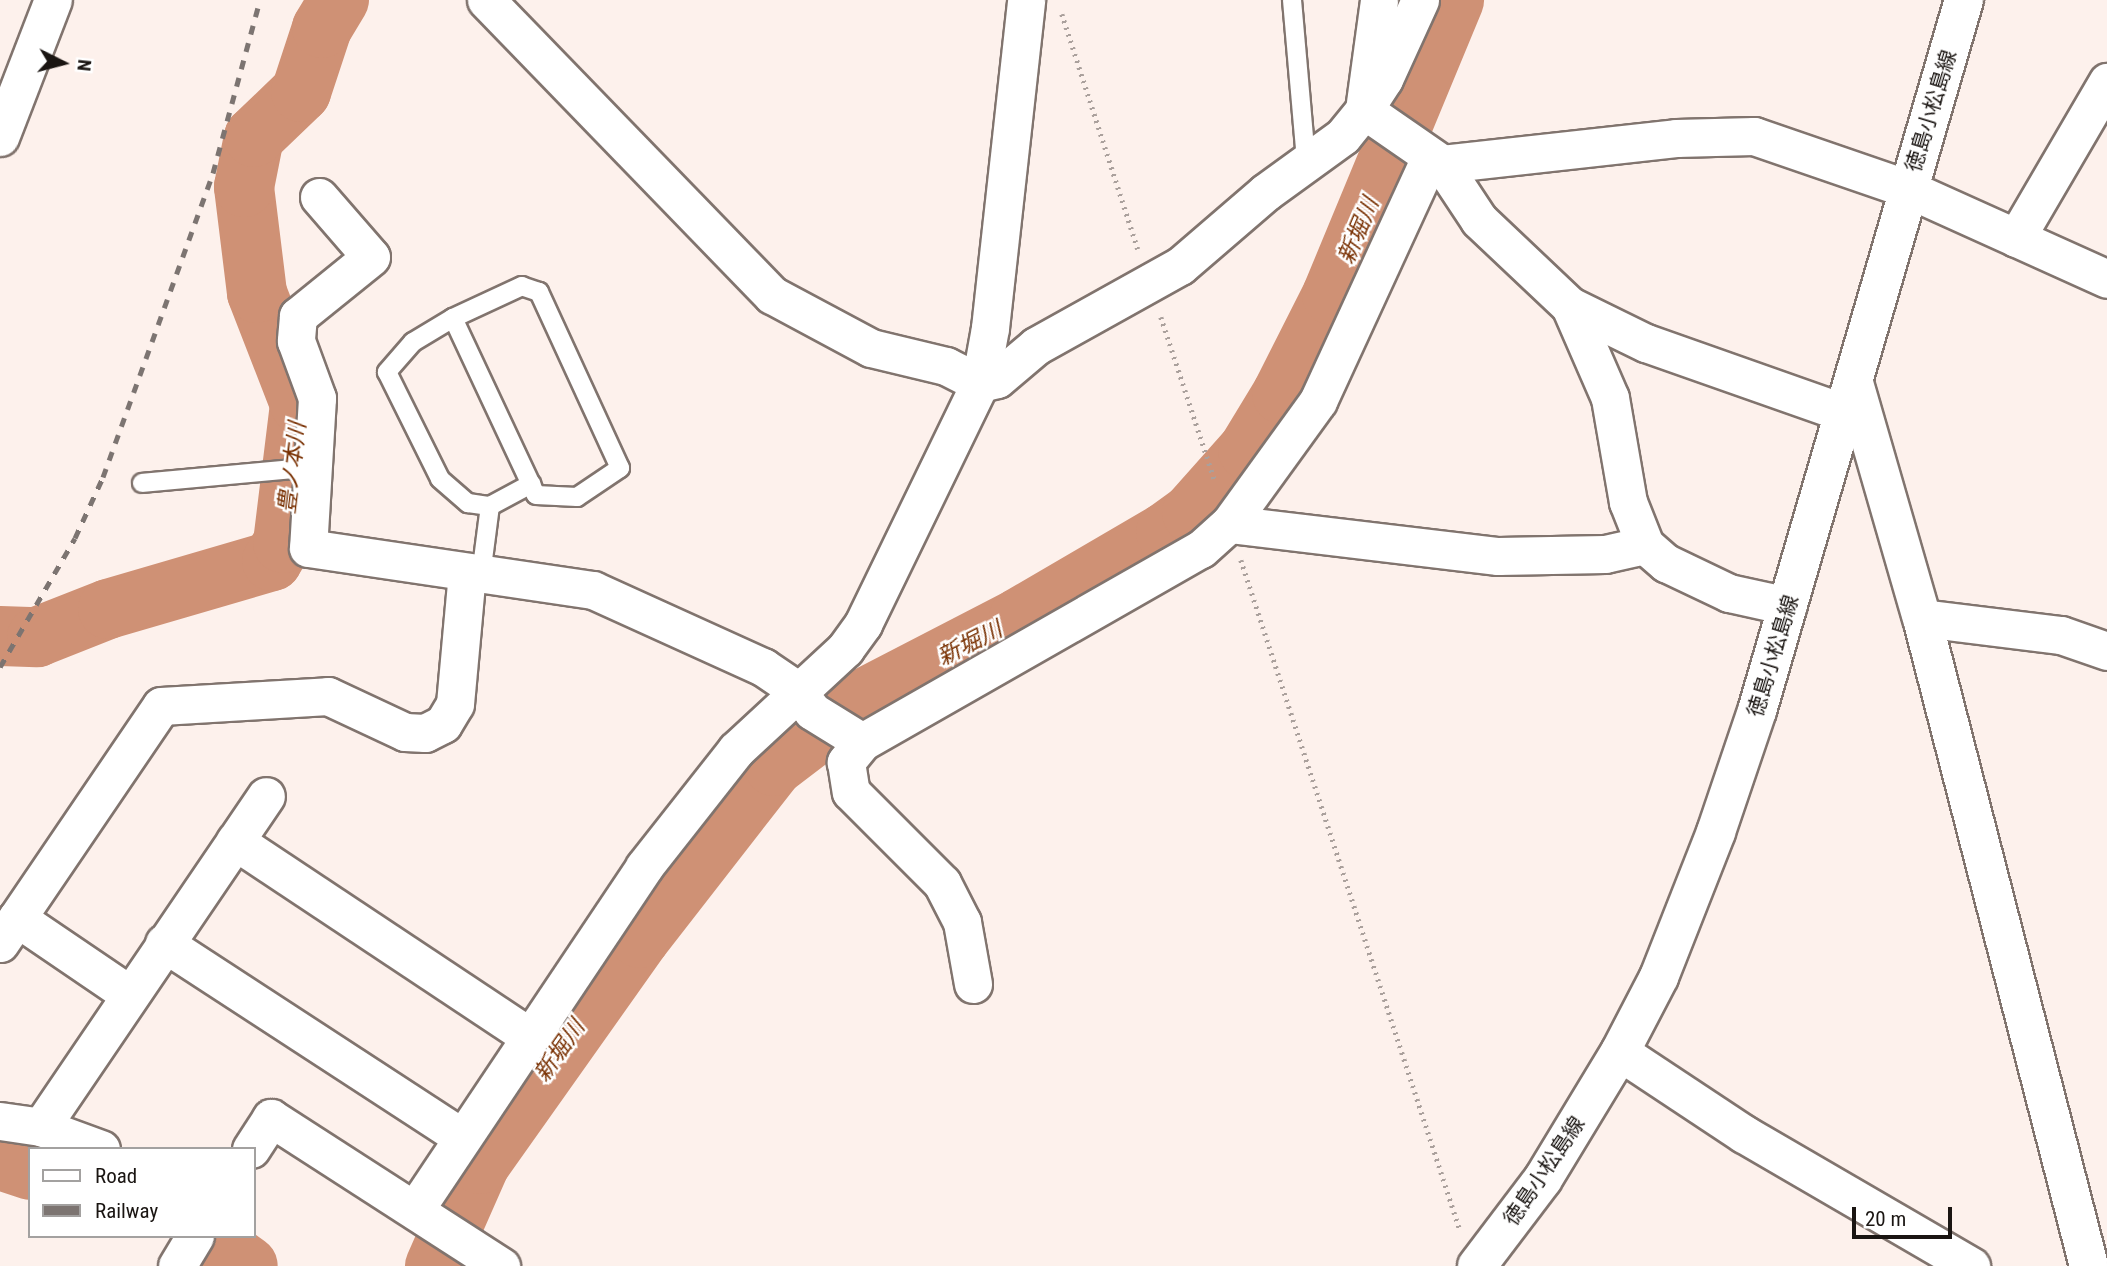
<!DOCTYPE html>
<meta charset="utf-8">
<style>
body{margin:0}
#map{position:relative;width:2107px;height:1266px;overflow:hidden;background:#fdf1ec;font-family:"Roboto Condensed","Noto Sans JP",sans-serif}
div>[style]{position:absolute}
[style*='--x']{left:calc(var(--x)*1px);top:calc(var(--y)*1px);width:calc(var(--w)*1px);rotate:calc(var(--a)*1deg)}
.river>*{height:60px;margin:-30px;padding:0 30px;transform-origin:30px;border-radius:30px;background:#cf9175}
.path>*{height:4.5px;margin-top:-2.25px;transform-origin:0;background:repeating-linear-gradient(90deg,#aaa09c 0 2px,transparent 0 7px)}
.roads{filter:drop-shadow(2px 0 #81746e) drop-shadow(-2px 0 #81746e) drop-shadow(0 2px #81746e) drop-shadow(0 -2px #81746e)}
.lane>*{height:18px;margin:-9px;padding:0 9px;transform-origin:9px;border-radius:9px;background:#fff}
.street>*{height:37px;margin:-18.5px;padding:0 18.5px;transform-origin:18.5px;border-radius:18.5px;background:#fff}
.secondary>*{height:38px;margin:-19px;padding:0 19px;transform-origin:19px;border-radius:19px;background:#fff}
.rail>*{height:5px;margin-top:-2.5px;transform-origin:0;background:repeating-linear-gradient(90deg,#7c7471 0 9px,transparent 0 18px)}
span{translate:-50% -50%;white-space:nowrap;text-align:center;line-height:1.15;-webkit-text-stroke:5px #fff;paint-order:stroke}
.street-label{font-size:21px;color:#1a1512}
.water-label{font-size:23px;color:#782f00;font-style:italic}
.legend{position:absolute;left:28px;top:1147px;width:228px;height:91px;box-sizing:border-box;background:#fff;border:2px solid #a3a1a0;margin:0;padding:9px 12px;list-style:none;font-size:21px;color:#1a1512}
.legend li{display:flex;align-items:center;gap:14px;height:35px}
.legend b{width:35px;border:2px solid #a3a1a0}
.north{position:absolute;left:28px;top:28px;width:70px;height:70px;-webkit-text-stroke:5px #fff;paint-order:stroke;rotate:96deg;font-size:19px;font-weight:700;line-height:28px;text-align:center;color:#1a1512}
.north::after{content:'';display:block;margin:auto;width:24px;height:32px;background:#1a1512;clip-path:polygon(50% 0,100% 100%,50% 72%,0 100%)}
.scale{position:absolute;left:1852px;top:1207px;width:100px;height:32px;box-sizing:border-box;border:4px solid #1a1512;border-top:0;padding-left:9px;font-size:21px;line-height:24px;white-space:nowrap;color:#1a1512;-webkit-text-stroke:5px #fff;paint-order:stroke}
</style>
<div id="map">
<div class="river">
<i style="--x:0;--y:636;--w:37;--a:2"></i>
<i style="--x:37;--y:637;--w:76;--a:-21.5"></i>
<i style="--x:108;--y:609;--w:171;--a:-16.3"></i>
<i style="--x:272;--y:561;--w:21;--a:-59"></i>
<i style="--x:283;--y:543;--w:140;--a:-83"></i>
<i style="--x:300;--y:404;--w:119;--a:-111.2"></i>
<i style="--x:257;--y:293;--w:107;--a:-97"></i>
<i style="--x:244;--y:187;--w:51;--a:-78.7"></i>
<i style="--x:254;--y:137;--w:65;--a:-43.8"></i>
<i style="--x:301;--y:92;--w:67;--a:-71.8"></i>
<i style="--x:322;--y:28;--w:33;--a:-59"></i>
<i style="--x:0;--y:1160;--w:32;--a:18"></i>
<i style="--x:205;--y:1236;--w:52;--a:34.9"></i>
<i style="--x:435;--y:1266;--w:111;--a:-66.2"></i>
<i style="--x:480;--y:1164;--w:277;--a:-54.7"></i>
<i style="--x:640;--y:938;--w:218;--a:-52.1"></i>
<i style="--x:774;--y:766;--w:109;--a:-37.2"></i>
<i style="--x:861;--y:700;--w:178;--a:-27.4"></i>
<i style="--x:1019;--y:618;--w:170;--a:-30.3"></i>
<i style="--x:1166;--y:532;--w:32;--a:-36"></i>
<i style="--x:1192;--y:513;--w:84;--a:-48.4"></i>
<i style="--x:1248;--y:450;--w:66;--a:-58.7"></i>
<i style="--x:1282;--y:394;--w:111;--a:-63.2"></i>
<i style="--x:1332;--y:295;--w:319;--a:-67.5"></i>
</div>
<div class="path">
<i style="--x:1062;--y:14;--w:247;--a:72.1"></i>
<i style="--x:1161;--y:317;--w:173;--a:71.8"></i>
<i style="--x:1241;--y:560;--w:705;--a:71.9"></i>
</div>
<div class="roads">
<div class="lane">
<i style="--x:1292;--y:0;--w:162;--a:85"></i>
<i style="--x:453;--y:318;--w:195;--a:64.9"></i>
<i style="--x:536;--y:495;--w:41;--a:2.8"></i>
<i style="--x:577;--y:497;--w:52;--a:-34"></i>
<i style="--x:620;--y:468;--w:194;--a:-114.7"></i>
<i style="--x:539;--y:292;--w:18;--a:-161"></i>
<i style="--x:522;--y:286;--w:76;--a:155.1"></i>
<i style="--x:453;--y:318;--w:47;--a:149"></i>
<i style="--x:413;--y:342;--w:40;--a:131"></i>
<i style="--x:387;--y:372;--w:119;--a:63.6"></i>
<i style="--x:440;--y:479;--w:37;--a:41"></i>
<i style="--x:468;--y:503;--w:22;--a:8"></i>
<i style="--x:142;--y:483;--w:173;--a:-5.3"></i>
<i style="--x:481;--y:575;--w:70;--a:-82.6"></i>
<i style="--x:490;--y:506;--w:47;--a:-28.2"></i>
</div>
<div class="street">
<i style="--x:486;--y:0;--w:411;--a:45.9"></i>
<i style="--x:772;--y:295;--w:112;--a:28.2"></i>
<i style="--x:871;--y:348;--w:77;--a:13.5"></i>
<i style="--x:946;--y:366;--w:38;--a:27"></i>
<i style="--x:980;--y:383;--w:56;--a:-79.7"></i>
<i style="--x:990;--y:328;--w:330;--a:-83.7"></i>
<i style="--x:1420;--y:0;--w:87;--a:114.5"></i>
<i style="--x:1384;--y:79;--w:37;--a:123"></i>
<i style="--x:1364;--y:110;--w:95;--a:34.7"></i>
<i style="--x:1442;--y:164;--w:235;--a:-6.3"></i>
<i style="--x:1676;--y:138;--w:78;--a:-1.5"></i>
<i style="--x:1754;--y:136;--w:163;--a:19"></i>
<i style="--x:1908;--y:189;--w:218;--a:24.3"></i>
<i style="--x:0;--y:137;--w:147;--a:-68.9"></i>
<i style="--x:1442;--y:164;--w:67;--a:56.5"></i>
<i style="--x:1479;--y:220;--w:125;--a:43.4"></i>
<i style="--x:1570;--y:306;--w:85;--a:26"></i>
<i style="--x:1646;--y:343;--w:211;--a:19.4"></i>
<i style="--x:319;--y:197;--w:79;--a:49.1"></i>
<i style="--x:371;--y:257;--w:94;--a:141.1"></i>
<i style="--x:298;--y:316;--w:25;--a:95"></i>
<i style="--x:296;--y:341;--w:61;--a:69.8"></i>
<i style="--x:317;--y:398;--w:150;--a:93.4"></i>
<i style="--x:308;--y:548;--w:288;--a:8.4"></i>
<i style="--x:593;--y:590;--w:187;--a:24.4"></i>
<i style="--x:763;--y:667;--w:41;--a:34.1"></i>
<i style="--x:797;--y:690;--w:26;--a:54"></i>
<i style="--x:812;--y:711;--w:59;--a:31.8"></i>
<i style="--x:862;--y:742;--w:390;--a:-29.7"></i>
<i style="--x:1201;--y:549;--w:38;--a:-42"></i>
<i style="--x:1229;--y:524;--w:271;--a:6.8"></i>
<i style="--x:1498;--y:556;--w:107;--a:-1.1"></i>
<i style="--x:1605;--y:554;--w:41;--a:-12.7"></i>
<i style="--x:2016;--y:238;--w:181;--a:-59.7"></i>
<i style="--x:1570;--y:306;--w:100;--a:66.5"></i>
<i style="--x:1610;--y:398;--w:106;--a:80.2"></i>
<i style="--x:1628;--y:502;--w:46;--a:68.4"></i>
<i style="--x:1645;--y:545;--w:28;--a:41"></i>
<i style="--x:1666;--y:563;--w:70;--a:25.5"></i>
<i style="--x:1729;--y:593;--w:60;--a:12.4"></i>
<i style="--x:1229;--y:524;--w:152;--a:-54.1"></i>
<i style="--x:1318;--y:401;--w:268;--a:-65.3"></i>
<i style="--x:1922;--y:618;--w:140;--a:7"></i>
<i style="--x:2061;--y:635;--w:49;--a:19.2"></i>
<i style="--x:862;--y:742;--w:26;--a:129"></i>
<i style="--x:846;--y:762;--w:30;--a:81"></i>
<i style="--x:851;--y:792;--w:129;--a:45"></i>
<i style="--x:942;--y:883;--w:44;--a:62.9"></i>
<i style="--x:962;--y:922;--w:63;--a:79.9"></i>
<i style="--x:235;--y:841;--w:352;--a:33.6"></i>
<i style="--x:17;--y:918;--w:256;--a:-55.8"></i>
<i style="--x:161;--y:706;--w:167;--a:-3.4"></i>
<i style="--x:328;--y:696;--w:85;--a:25.1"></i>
<i style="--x:405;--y:732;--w:20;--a:3"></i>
<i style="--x:425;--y:733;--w:20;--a:-27"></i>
<i style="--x:443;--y:724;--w:23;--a:-59"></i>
<i style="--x:455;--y:704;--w:132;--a:-84.8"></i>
<i style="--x:0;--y:943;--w:30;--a:-56"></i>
<i style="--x:17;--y:918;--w:135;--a:34.2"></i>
<i style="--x:164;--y:943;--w:353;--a:33.1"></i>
<i style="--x:1620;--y:1052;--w:149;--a:33.5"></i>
<i style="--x:1744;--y:1134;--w:263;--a:30.2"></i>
<i style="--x:0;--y:1121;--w:41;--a:8.3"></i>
<i style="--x:101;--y:1149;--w:64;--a:-159.9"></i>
<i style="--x:41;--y:1127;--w:400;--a:-55.8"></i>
<i style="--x:251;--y:1149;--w:37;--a:-57"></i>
<i style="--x:271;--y:1118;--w:274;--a:32.8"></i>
<i style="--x:416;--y:1208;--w:410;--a:-56.2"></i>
<i style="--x:644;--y:867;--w:149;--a:-51.8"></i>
<i style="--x:736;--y:750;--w:149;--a:-42.8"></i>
<i style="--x:845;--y:649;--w:31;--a:-54"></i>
<i style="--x:863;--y:624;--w:268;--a:-64.1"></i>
<i style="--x:980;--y:383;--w:17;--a:-13"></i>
<i style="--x:997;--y:379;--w:51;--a:-40.2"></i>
<i style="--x:1036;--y:346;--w:165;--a:-29.1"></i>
<i style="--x:1180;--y:266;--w:113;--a:-40.7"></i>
<i style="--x:1266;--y:192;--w:95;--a:-36"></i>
<i style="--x:1343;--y:136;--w:33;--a:-51"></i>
<i style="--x:1364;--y:110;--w:111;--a:-82.2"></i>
<i style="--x:177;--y:1266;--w:35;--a:-59"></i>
</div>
<div class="secondary">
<i style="--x:1854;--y:383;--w:245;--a:73.9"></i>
<i style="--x:1922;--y:618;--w:669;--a:75.55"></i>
<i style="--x:1477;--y:1266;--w:109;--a:-52.8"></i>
<i style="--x:1543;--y:1179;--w:149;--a:-58.8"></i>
<i style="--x:1620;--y:1052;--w:85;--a:-62.5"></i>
<i style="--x:1659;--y:977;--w:156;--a:-68.5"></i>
<i style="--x:1716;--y:832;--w:128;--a:-71.3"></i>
<i style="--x:1757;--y:711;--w:741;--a:-73.77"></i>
</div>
</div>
<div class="rail">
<i style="--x:0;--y:667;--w:149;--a:-59.8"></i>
<i style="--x:75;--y:538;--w:67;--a:-65.3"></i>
<i style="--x:103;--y:477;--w:323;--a:-70.1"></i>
<i style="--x:213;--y:173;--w:179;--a:-74.8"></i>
</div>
<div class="street-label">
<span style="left:1931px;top:111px;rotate:-73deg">徳島小松島線</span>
<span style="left:1773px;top:656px;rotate:-73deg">徳島小松島線</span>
<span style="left:1544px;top:1171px;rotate:-56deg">徳島小松島線</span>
</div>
<div class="water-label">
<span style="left:1359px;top:231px;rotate:-67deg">新堀川</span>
<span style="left:293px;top:468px;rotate:-83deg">豊ノ本川</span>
<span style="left:970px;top:644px;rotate:-27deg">新堀川</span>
<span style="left:560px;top:1051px;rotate:-55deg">新堀川</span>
</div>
<ul class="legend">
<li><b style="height:9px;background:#fff"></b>Road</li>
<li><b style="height:9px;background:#7c7471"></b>Railway</li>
</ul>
<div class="north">N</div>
<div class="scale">20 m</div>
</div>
